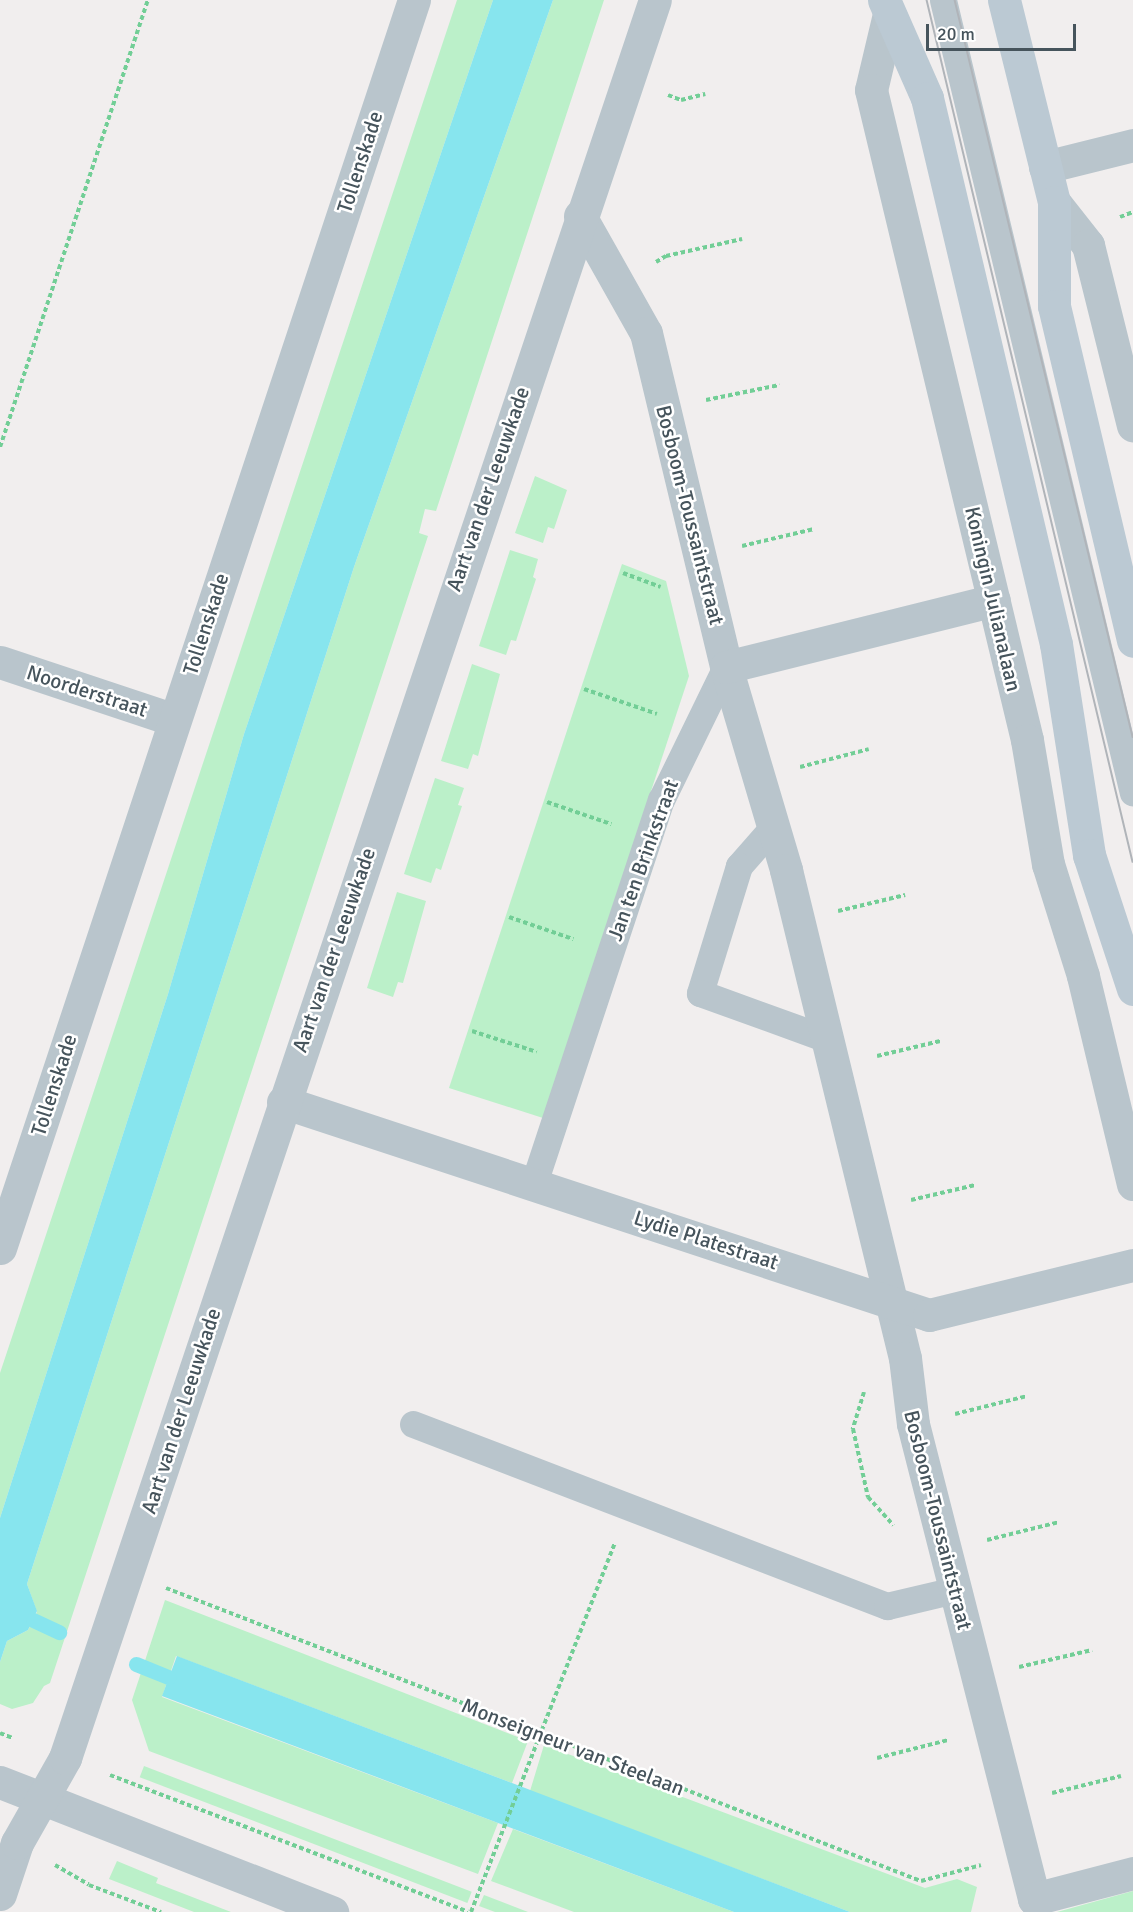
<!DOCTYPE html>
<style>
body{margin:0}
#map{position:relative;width:1133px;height:1912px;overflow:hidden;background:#f1eeee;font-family:Signika,sans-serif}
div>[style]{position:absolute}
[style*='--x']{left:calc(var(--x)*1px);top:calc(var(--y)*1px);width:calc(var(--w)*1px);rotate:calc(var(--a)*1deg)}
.green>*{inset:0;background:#bbf0c9;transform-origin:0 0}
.water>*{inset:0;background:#87e5ee}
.stream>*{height:15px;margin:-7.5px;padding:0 7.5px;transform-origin:7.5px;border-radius:7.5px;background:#87e5ee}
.path>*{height:4px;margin-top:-2px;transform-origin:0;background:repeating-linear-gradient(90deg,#72ce96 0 4.5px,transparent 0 7.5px)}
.lane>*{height:27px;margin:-13.5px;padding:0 13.5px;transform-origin:13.5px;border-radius:13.5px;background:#b9c5cc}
.street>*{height:33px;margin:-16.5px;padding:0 16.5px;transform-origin:16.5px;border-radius:16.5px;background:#b9c5cc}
.secondary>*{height:33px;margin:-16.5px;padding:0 16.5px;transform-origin:16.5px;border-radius:16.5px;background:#bbc9d3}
.tram>*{height:1.5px;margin:-0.75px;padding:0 0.75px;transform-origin:0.75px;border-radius:0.75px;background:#b0b4b9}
span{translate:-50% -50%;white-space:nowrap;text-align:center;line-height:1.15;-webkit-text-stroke:5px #fff;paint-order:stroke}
.street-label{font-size:21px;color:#46545c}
.scale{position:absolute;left:926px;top:24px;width:150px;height:27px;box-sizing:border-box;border:3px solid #46545c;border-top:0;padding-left:8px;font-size:18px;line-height:21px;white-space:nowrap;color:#46545c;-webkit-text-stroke:4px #fff;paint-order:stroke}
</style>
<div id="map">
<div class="green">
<i style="clip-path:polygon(457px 0,493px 0,244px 734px,168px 994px,0 1518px,0 1373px)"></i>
<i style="clip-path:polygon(553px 0,604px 0,436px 511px,425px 509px,419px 533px,428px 536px,50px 1683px,44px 1686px,33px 1703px,12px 1709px,0 1704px,0 1662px,7px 1641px,28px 1630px,37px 1612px,27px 1584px,354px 567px)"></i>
<i style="clip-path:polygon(535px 476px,567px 490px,554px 529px,548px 527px,543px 543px,515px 533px)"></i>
<i style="clip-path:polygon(510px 550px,538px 559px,533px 577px,536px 579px,516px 641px,511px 640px,506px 655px,479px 646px)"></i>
<i style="clip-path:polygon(622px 564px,666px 581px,689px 676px,543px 1118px,449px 1088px)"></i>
<i style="clip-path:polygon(472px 664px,500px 674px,478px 756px,473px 754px,468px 769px,441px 761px)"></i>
<i style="clip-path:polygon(435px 778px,464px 788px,458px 805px,462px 806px,441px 870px,436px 868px,431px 883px,404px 874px)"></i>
<i style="clip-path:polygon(397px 892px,426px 901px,403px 983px,398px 982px,393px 997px,367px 988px)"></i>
<i style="clip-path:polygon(165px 1600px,528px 1741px,512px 1783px,176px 1656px,162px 1697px,498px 1823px,478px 1874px,149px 1751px,132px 1700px)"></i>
<i style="clip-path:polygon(544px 1745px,925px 1888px,957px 1879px,977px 1887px,971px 1912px,850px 1912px,530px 1791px)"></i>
<i style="left:144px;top:1766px;width:351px;height:12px;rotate:21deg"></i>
<i style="clip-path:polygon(513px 1829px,734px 1912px,574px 1912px,491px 1881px)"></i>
<i style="clip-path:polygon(117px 1861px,158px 1878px,156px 1883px,231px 1912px,194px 1912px,109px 1879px)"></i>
<i style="clip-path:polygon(1133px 1891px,1133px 1912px,1057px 1912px)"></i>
<i style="clip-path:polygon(484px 1895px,528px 1912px,495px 1912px,479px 1906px)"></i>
</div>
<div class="water">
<i style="clip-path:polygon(493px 0,553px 0,354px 567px,27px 1584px,37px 1611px,28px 1630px,7px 1641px,0 1662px,0 1518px,168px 994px,244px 734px)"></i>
<i style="clip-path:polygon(177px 1656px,512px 1783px,850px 1912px,734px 1912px,162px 1696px)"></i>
</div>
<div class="stream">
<i style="--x:33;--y:1620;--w:29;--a:25"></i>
<i style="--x:136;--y:1664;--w:35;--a:22"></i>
</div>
<div class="path">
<i style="--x:668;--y:95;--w:14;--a:21"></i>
<i style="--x:681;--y:100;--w:25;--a:-14"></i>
<i style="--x:1120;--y:217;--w:14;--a:-21"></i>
<i style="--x:656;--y:262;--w:12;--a:-31"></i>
<i style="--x:666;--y:256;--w:78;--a:-12.6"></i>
<i style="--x:706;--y:400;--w:75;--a:-11.6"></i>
<i style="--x:0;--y:447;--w:471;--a:-71.7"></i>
<i style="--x:742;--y:546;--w:74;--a:-13.3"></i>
<i style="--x:623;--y:573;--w:40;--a:20.2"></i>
<i style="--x:584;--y:689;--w:77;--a:18.9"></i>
<i style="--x:800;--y:767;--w:71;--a:-14.6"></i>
<i style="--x:547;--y:802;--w:68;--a:19"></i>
<i style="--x:838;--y:911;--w:69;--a:-13.4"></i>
<i style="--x:509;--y:917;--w:68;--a:19"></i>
<i style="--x:472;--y:1031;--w:68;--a:17.9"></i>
<i style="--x:877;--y:1056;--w:65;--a:-13.4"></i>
<i style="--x:911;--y:1200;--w:66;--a:-13.2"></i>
<i style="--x:864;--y:1392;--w:39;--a:107"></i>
<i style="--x:853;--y:1429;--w:70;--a:77.6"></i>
<i style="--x:868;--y:1497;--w:38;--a:48"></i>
<i style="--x:955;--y:1414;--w:74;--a:-14"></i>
<i style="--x:987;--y:1540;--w:74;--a:-14"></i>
<i style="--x:166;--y:1588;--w:810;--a:21.21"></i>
<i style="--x:921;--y:1881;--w:62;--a:-14.9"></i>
<i style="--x:1019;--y:1667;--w:75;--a:-13.1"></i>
<i style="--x:0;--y:1733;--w:14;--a:21"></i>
<i style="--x:877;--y:1758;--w:73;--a:-14.2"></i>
<i style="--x:110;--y:1775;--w:383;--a:20.9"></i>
<i style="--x:1052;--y:1793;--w:71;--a:-13.8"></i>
<i style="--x:55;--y:1865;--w:39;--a:30"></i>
<i style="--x:89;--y:1885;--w:77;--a:20.6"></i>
<i style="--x:471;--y:1912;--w:396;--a:-68.7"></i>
</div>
<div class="lane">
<i style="--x:943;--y:0;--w:815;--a:76.53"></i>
<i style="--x:773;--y:827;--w:52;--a:131.1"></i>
<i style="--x:739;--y:866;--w:133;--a:107.1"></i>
<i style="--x:700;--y:993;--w:135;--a:19.9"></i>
<i style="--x:534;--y:1183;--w:404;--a:-71.7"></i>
<i style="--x:661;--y:800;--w:148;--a:-64"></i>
<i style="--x:413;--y:1424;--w:508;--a:21.01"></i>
<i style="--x:887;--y:1606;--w:69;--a:-13.4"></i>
</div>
<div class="street">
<i style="--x:889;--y:14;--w:78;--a:103.3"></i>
<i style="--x:871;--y:90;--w:668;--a:76.5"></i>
<i style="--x:1027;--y:740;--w:126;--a:80.4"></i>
<i style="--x:1048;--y:864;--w:117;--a:72.6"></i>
<i style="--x:1083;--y:976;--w:214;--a:76.5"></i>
<i style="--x:1045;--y:167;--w:91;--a:-14"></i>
<i style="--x:1054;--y:202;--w:55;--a:51.7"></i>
<i style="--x:1088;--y:245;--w:186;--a:76"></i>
<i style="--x:580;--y:216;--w:134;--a:60.6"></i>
<i style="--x:646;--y:333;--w:343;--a:76.5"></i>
<i style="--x:726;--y:667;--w:212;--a:73.5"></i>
<i style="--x:786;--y:870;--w:502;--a:76.3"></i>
<i style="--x:905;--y:1358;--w:66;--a:83.1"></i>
<i style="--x:913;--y:1424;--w:490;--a:75.7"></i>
<i style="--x:1034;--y:1899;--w:102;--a:-14.7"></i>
<i style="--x:0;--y:662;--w:183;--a:18.4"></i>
<i style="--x:726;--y:667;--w:276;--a:-14"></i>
<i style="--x:283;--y:1102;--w:680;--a:18.25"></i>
<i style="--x:929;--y:1315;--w:210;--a:-13.8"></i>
<i style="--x:0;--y:1248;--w:1315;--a:-71.65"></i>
<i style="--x:0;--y:1782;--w:357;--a:21.4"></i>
<i style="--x:0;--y:1894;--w:54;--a:-71.6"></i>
<i style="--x:17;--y:1843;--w:98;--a:-60.5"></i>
<i style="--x:65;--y:1758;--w:1854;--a:-71.45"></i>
</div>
<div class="secondary">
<i style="--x:884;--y:0;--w:107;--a:66.3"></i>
<i style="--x:927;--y:98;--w:561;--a:76.71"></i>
<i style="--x:1056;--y:644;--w:214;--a:81.1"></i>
<i style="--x:1089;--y:855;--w:141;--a:71.8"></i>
<i style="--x:1004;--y:0;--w:208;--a:76.1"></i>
<i style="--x:1054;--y:202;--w:104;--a:90"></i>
<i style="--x:1054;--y:306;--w:344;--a:76.7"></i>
</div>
<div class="tram">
<i style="--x:927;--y:0;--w:886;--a:76.56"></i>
<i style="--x:955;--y:0;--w:758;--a:76.42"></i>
</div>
<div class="street-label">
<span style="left:360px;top:162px;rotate:-72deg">Tollenskade</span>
<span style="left:488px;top:489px;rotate:-71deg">Aart van der Leeuwkade</span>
<span style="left:690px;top:515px;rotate:76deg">Bosboom-Toussaintstraat</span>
<span style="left:993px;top:599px;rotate:77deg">Koningin Julianalaan</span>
<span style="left:206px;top:624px;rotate:-72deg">Tollenskade</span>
<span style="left:87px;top:691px;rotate:18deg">Noorderstraat</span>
<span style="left:643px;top:860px;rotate:-70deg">Jan ten Brinkstraat</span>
<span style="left:334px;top:950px;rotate:-71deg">Aart van der Leeuwkade</span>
<span style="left:54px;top:1085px;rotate:-72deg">Tollenskade</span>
<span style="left:706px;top:1240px;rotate:18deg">Lydie Platestraat</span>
<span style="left:181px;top:1411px;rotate:-72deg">Aart van der Leeuwkade</span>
<span style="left:938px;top:1520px;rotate:76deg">Bosboom-Toussaintstraat</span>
<span style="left:573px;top:1747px;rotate:21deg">Monseigneur van Steelaan</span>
</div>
<div class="scale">20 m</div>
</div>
